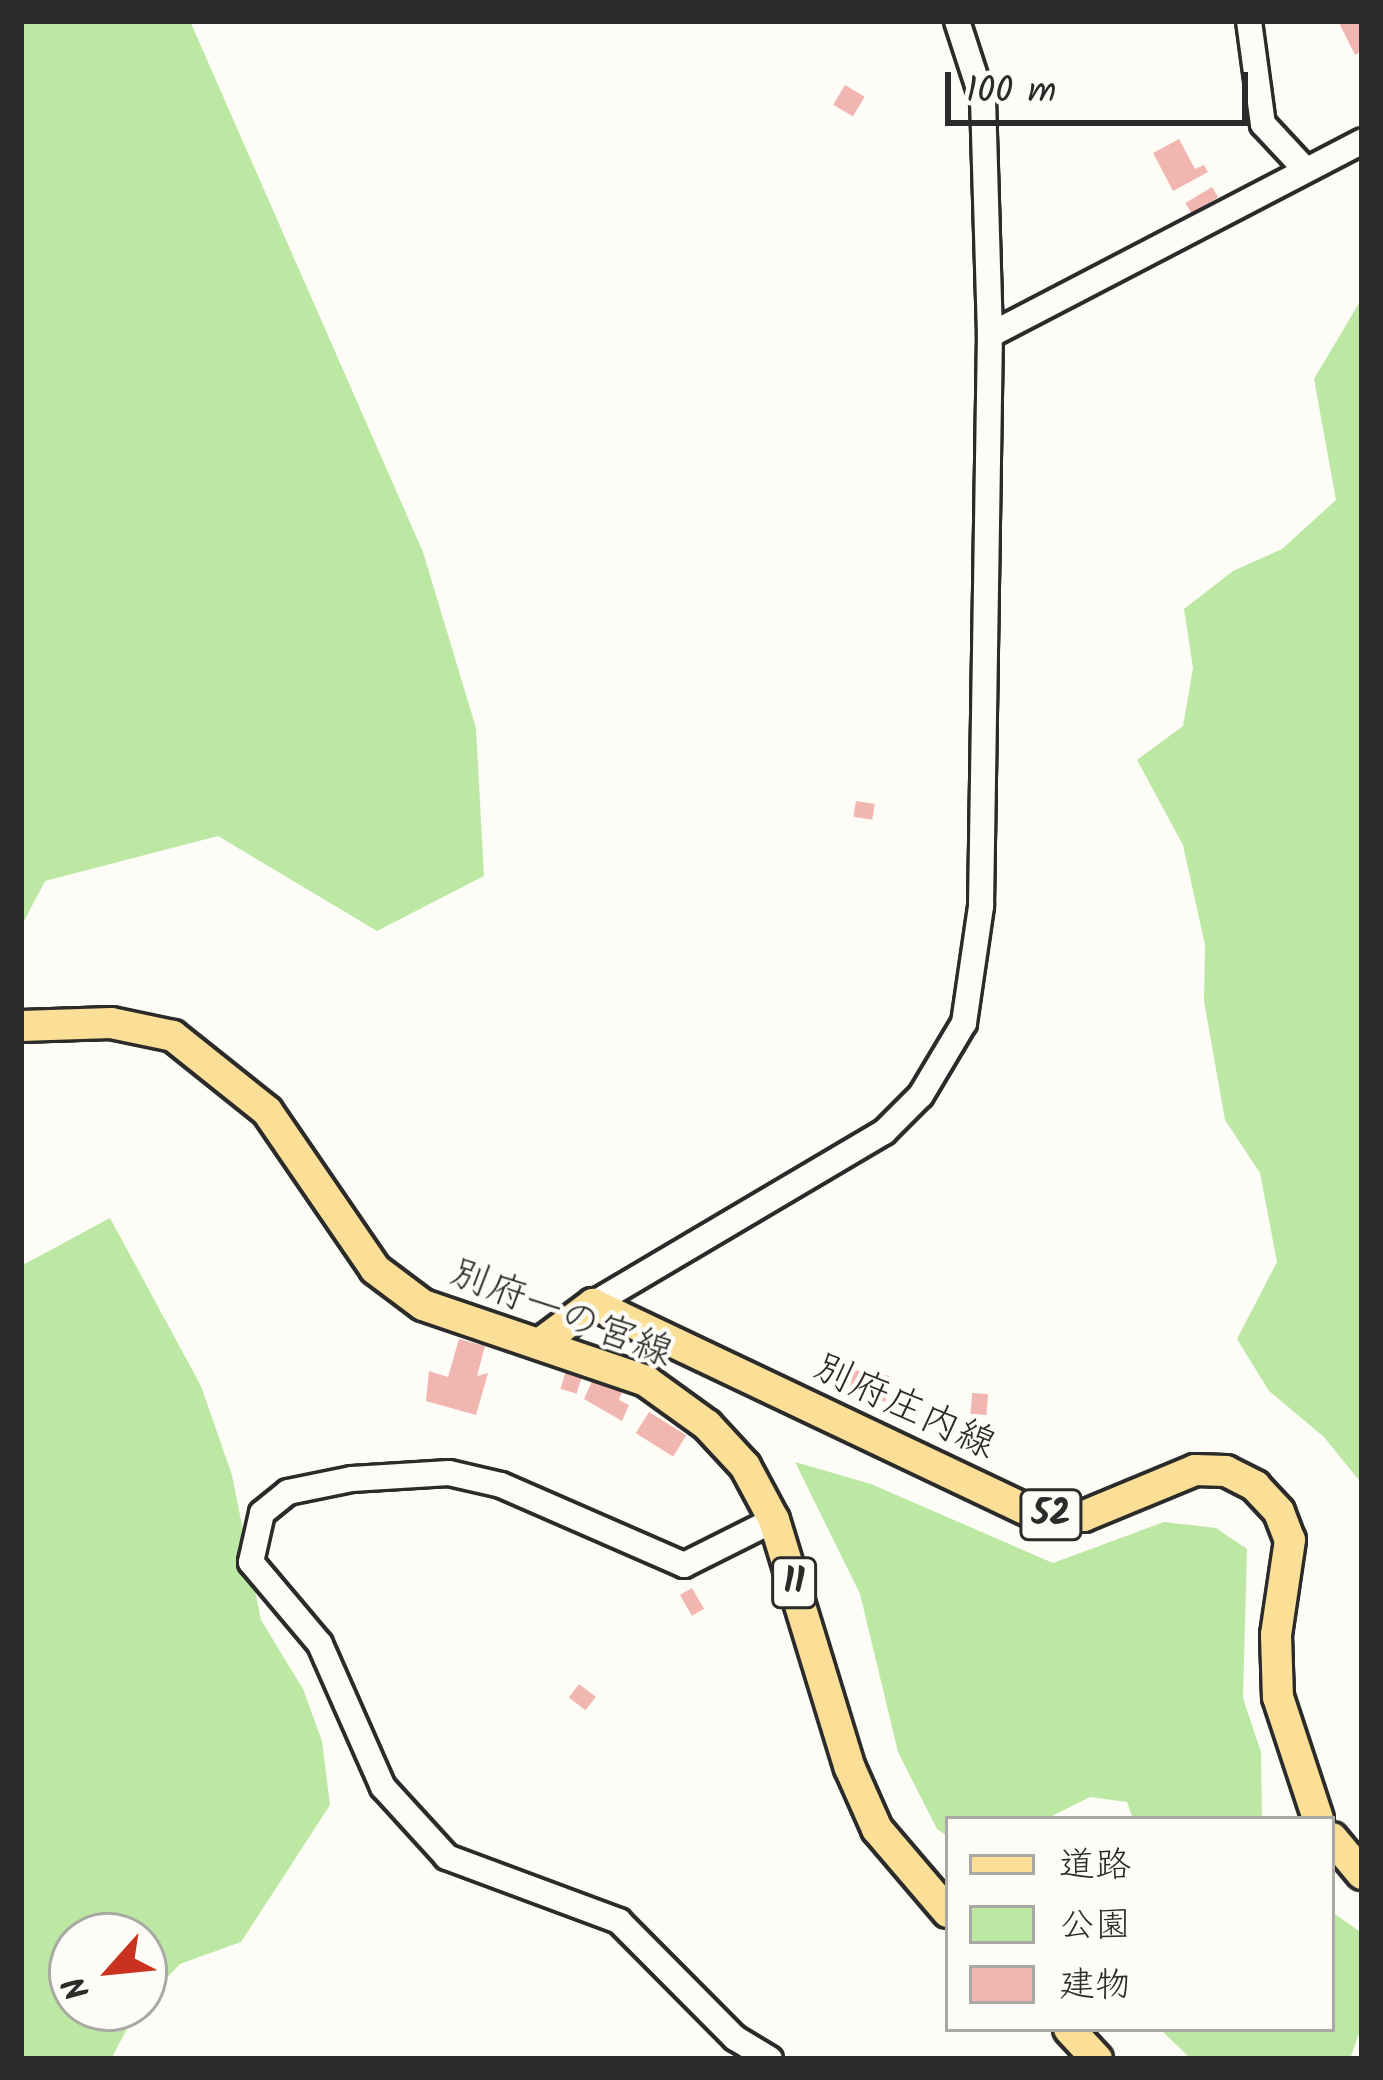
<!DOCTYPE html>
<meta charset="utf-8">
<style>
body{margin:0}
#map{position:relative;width:1383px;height:2080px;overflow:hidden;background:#fdfcf7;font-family:Kalam,"Klee One",sans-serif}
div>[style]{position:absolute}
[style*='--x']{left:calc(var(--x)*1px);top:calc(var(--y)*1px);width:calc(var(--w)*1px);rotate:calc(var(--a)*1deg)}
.green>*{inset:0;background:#bde8a4}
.building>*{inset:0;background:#f2b6b0;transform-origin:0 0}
.roads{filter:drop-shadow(3px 0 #2b2b2b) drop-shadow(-3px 0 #2b2b2b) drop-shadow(0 3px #2b2b2b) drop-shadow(0 -3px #2b2b2b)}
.minor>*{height:24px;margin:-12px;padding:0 12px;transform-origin:12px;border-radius:12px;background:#fdfcf7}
.major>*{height:30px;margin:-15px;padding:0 15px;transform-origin:15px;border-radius:15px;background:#fbdf96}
span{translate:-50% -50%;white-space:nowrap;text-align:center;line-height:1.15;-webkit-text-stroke:9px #fdfcf7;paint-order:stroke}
.shield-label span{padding:3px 9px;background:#fdfcf7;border:3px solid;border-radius:9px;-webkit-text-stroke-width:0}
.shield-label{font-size:36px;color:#2b2b2b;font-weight:700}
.street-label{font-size:39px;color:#2b2b2b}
.frame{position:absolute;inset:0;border:24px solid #2b2b2b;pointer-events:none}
.legend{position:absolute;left:945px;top:1816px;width:390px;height:216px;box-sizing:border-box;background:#fdfcf7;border:3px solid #a9a8a5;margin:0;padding:15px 21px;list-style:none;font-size:36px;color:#2b2b2b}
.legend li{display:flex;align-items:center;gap:24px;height:60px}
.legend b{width:60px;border:3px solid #a9a8a5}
.north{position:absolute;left:48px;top:1912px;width:120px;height:120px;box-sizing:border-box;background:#fdfcf7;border:3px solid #a9a8a5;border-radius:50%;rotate:243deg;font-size:33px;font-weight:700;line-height:48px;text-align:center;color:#2b2b2b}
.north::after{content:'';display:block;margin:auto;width:42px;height:54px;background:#c8321e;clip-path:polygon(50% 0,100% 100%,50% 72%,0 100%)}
.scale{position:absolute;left:945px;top:72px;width:303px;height:54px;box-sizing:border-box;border:6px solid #2b2b2b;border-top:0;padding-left:15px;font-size:36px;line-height:42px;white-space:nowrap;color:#2b2b2b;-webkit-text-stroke:9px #fdfcf7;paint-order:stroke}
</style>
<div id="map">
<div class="green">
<i style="clip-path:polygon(21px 21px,190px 21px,423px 552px,476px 728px,484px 876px,377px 931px,218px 836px,45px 881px,21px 927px)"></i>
<i style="clip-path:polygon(1362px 298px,1362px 1484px,1324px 1437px,1269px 1391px,1237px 1339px,1277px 1262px,1260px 1173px,1225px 1120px,1204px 1001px,1205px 945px,1183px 845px,1137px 760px,1183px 726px,1193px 668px,1184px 609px,1233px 571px,1282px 549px,1336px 500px,1314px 379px)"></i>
<i style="clip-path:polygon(110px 1218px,201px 1386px,232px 1475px,261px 1620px,303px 1689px,322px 1741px,330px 1805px,241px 1942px,180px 1964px,144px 2002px,144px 1936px,72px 1936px,72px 2008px,138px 2008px,111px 2059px,21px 2059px,21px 1266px)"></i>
<i style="clip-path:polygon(795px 1462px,871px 1484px,1053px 1563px,1164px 1522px,1216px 1528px,1247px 1549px,1243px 1698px,1261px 1752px,1262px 1819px,1133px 1819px,1127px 1802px,1090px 1797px,1046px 1819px,948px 1819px,948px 1837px,937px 1829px,898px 1752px,860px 1594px)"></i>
<i style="clip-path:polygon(1332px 1912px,1362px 1933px,1362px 2025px,1350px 2059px,1191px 2059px,1160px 2029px,1332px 2029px)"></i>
</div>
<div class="building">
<i style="clip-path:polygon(1338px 21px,1362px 21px,1362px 51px,1355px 55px)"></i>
<i style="left:845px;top:85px;width:23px;height:23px;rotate:31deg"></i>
<i style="clip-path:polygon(1179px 139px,1195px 169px,1204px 165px,1208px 172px,1173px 191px,1153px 153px)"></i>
<i style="left:1212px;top:187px;width:12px;height:31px;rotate:59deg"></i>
<i style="left:856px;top:801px;width:19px;height:16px;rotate:9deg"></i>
<i style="clip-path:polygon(459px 1339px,485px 1346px,477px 1376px,488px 1373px,476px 1415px,426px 1401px,429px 1371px,448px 1377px)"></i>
<i style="left:568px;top:1364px;width:17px;height:26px;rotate:17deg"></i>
<i style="left:853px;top:1370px;width:37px;height:26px;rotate:9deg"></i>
<i style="clip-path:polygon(593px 1379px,622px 1392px,619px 1400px,629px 1405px,622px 1421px,584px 1399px)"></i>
<i style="left:972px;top:1393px;width:16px;height:21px;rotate:4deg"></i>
<i style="left:649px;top:1412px;width:44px;height:25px;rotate:32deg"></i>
<i style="left:692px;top:1588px;width:24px;height:14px;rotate:60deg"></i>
<i style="left:579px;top:1684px;width:21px;height:17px;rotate:37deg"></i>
</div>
<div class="roads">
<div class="minor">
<i style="--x:1249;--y:21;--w:104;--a:82.3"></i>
<i style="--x:1263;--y:124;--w:62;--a:47"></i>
<i style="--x:990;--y:335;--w:420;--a:-27.5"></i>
<i style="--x:593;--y:1304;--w:338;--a:-30.6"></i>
<i style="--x:884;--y:1132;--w:52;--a:-45"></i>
<i style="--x:921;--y:1095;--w:84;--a:-59.2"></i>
<i style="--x:964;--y:1023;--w:118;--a:-81.7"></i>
<i style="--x:981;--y:906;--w:571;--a:-89.1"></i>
<i style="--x:990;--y:335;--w:234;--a:-91.7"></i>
<i style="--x:983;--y:101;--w:84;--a:-108"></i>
<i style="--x:770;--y:2059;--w:41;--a:-149"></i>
<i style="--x:735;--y:2038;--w:165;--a:-134.8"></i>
<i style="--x:619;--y:1921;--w:184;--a:-159.6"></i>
<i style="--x:447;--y:1857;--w:95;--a:-132.4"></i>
<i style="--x:383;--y:1787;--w:156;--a:-113.8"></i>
<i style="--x:320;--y:1644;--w:107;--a:-130.1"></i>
<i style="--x:251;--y:1562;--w:50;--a:-77.3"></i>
<i style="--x:262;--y:1513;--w:33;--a:-39"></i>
<i style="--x:288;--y:1492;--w:65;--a:-11.5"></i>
<i style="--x:352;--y:1479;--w:97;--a:-3.5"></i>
<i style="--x:449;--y:1473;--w:53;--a:13"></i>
<i style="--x:501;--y:1485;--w:200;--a:23.6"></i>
<i style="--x:684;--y:1565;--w:101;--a:-26.6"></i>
</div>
<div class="major">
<i style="--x:21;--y:1026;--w:90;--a:-1.9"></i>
<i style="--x:111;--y:1023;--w:63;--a:11.8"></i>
<i style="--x:173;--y:1036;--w:120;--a:38.6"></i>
<i style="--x:267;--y:1111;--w:191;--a:55.6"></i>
<i style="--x:375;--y:1269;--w:60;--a:36.9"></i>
<i style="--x:423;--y:1305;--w:236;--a:18.8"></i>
<i style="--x:646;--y:1381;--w:75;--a:35.8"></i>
<i style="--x:707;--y:1425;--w:56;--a:47.2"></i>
<i style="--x:745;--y:1466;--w:61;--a:61.8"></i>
<i style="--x:774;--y:1520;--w:259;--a:73"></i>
<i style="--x:850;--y:1768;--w:67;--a:66.1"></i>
<i style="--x:877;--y:1829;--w:109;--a:49.5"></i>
<i style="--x:542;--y:1342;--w:64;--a:-36.7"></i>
<i style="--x:593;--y:1304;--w:490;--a:25.4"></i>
<i style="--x:1036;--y:1514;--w:48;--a:2.4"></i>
<i style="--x:1084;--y:1516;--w:120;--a:-22.5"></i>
<i style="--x:1195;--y:1470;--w:31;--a:2"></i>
<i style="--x:1226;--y:1471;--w:33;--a:27"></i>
<i style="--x:1255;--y:1486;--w:35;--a:47"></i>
<i style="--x:1279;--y:1512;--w:30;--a:69"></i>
<i style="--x:1290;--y:1540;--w:96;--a:98.4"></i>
<i style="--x:1276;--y:1635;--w:62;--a:88.2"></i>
<i style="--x:1278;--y:1697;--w:128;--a:71.8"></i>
<i style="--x:1332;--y:1838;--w:47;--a:50.2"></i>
<i style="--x:1069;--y:2029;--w:41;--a:47"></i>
</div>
</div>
<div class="shield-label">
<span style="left:1051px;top:1515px">52</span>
<span style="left:794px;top:1583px">11</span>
</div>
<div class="street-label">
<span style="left:561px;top:1315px;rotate:21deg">別府一の宮線</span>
<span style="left:904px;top:1408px;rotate:25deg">別府庄内線</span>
</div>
<div class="frame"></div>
<ul class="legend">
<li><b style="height:15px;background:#fbdf96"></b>道路</li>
<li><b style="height:33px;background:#bde8a4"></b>公園</li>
<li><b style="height:33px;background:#f2b6b0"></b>建物</li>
</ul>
<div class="north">N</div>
<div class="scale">100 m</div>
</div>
